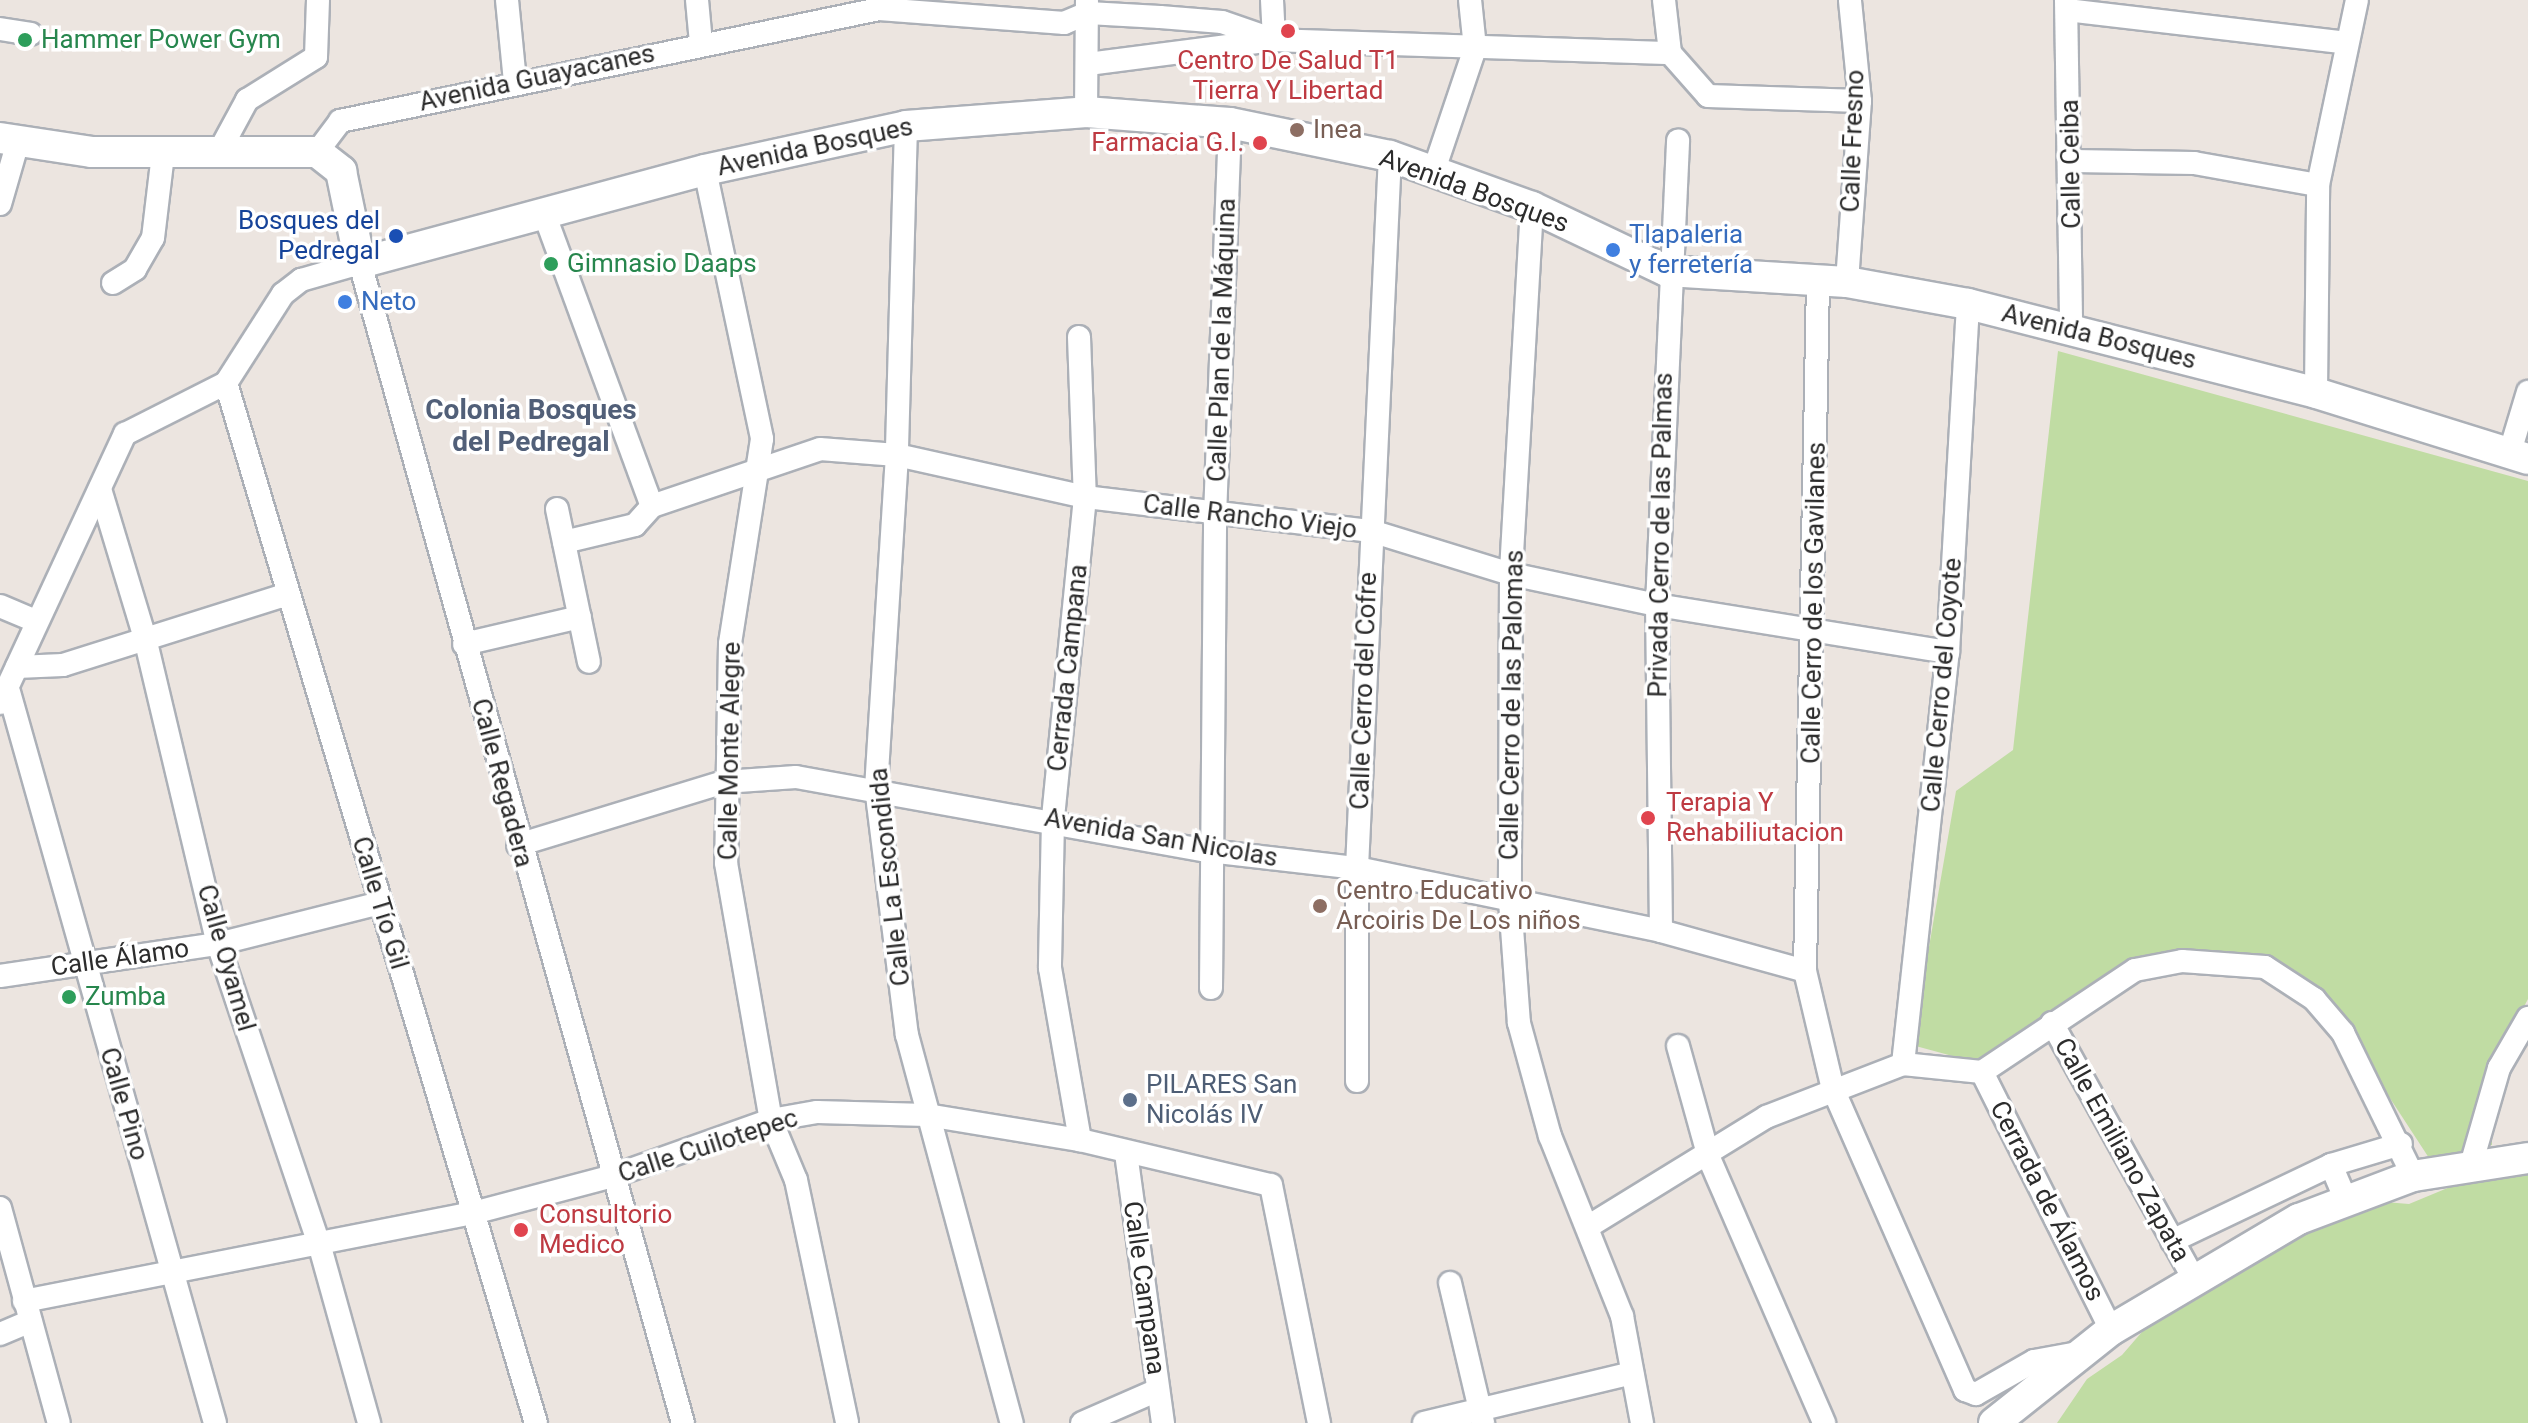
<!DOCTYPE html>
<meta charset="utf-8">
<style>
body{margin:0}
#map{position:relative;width:2528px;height:1423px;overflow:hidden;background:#ece5e0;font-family:Roboto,sans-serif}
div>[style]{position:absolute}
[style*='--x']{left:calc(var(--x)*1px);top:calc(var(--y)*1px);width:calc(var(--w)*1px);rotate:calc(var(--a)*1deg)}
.green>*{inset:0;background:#c0dca3}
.roads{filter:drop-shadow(2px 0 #acb0b7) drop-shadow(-2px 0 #acb0b7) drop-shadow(0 2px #acb0b7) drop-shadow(0 -2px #acb0b7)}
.street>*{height:22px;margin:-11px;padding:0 11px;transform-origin:11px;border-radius:11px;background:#fff}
.secondary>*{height:30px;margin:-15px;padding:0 15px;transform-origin:15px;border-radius:15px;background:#fff}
.dots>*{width:22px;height:22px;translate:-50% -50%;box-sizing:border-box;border:4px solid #fff;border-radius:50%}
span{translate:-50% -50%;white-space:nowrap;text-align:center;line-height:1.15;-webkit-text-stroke:7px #fff;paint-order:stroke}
.leisure-label{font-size:26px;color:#27864d}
.left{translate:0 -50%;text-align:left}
.health-label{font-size:26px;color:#be3a42}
.right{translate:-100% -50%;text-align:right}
.street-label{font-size:26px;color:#2c2c2c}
.education-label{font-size:26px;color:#785e54}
.transit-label{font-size:26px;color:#164399}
.shop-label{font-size:26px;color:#366cbe}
.service-label{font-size:26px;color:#4e5e75}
.neighbourhood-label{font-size:28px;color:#515f78;font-weight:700}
</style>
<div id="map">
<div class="green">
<i style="clip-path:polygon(2058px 351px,2528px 481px,2528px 999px,2491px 1069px,2492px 1145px,2429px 1158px,2324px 997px,2258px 959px,2132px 965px,1982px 1064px,1912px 1045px,1956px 791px,2013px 750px)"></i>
<i style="clip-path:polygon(2528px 1175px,2528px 1423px,2057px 1423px,2087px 1379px,2122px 1355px,2154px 1318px,2361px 1200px,2409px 1204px,2462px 1182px)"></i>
</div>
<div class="roads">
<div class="street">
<i style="--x:507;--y:0;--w:81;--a:84.4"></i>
<i style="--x:697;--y:0;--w:43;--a:84.7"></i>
<i style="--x:1272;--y:0;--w:40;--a:87.1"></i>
<i style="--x:1664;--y:0;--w:53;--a:83.5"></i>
<i style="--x:2066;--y:0;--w:329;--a:89.1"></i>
<i style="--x:2067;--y:10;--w:282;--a:6.7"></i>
<i style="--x:0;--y:29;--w:31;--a:9"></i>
<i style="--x:1088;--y:64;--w:188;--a:-7.4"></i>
<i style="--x:1274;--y:40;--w:396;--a:1.9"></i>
<i style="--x:1670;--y:53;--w:57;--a:48.5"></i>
<i style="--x:1708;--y:96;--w:152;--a:1.9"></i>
<i style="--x:1086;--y:112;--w:111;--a:-89.5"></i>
<i style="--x:906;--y:126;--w:329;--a:91.6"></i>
<i style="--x:897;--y:455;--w:333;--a:93.6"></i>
<i style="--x:876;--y:787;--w:250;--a:82.9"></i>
<i style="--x:907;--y:1035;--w:402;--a:74.9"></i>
<i style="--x:220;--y:150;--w:57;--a:-61.6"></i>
<i style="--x:247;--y:100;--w:81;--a:-31.9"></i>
<i style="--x:316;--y:57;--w:57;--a:-88"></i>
<i style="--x:317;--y:152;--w:39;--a:-53"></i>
<i style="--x:340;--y:121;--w:551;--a:-11.74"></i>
<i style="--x:879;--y:9;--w:186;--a:4.3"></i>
<i style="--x:1064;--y:23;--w:26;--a:-23"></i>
<i style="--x:1088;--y:13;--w:72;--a:3.2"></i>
<i style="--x:1160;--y:17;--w:62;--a:4.6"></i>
<i style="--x:1222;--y:22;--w:55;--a:19.1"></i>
<i style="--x:2073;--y:161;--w:121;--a:0.9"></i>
<i style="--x:2194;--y:163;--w:126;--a:10.1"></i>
<i style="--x:705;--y:170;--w:275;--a:78"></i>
<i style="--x:762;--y:439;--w:207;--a:98.9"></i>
<i style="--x:730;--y:644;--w:219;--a:91"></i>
<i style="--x:726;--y:863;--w:261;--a:80.1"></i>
<i style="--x:771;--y:1120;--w:65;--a:67.4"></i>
<i style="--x:796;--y:1180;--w:248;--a:78.1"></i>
<i style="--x:1433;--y:173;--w:132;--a:-71.4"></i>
<i style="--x:1475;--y:48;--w:48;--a:-95.9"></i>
<i style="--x:0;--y:204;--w:61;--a:-73.9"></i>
<i style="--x:1532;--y:207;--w:368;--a:93.3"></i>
<i style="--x:1511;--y:574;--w:327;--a:90.2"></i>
<i style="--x:1510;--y:901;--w:122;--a:85.8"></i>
<i style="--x:1519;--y:1023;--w:117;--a:74.7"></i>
<i style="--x:1550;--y:1136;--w:194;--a:68.2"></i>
<i style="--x:1622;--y:1316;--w:109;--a:79.4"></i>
<i style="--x:544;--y:213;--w:312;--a:69.8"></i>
<i style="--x:1818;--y:280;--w:691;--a:91.08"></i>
<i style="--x:1805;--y:971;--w:121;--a:76.7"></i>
<i style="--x:1833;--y:1089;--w:329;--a:66.3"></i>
<i style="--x:1965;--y:1390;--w:12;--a:20"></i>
<i style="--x:1976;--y:1394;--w:67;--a:-29.6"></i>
<i style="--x:2034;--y:1361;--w:50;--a:-10.4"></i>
<i style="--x:1847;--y:282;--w:181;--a:-85.9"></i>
<i style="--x:1860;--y:101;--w:101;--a:-95.7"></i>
<i style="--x:113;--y:283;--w:26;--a:-32"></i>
<i style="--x:135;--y:269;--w:36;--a:-60"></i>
<i style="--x:153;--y:238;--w:85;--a:-83.2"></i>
<i style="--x:1079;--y:337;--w:160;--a:87.9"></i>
<i style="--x:1085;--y:497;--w:325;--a:95.7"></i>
<i style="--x:1053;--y:820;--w:148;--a:91.2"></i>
<i style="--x:1050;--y:968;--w:175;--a:80.1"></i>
<i style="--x:226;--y:383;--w:1085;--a:73.4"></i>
<i style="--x:2316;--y:393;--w:208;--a:-89.4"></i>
<i style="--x:2318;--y:185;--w:189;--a:-78.1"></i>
<i style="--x:2509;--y:455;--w:66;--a:-73.2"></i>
<i style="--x:100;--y:489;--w:156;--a:73.2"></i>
<i style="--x:145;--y:638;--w:315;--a:76.6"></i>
<i style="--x:218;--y:944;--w:320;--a:71.4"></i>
<i style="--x:320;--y:1247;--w:183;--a:74.4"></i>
<i style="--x:557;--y:509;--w:156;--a:78.2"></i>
<i style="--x:564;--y:542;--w:73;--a:-13.5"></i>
<i style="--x:635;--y:525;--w:25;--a:-48"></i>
<i style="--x:652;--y:506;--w:177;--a:-18.7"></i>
<i style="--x:820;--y:449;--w:77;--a:4.5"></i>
<i style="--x:897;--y:455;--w:193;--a:12.6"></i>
<i style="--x:1085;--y:497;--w:288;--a:6.8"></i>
<i style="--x:1371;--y:531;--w:146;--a:17.1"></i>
<i style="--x:1511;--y:574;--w:149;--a:12"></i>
<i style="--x:1657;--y:605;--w:295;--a:9.2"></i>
<i style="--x:0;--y:606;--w:39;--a:23"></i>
<i style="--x:464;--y:644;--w:119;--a:-13.1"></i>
<i style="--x:17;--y:667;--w:46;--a:-2.5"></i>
<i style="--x:63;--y:665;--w:236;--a:-17.5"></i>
<i style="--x:9;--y:692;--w:759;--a:74.26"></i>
<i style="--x:0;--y:703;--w:297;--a:-65.1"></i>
<i style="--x:125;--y:434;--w:113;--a:-26.8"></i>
<i style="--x:226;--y:383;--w:106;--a:-57.4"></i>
<i style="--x:283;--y:294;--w:23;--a:-38"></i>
<i style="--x:301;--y:280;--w:61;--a:-16.1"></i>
<i style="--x:360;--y:263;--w:1204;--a:74.44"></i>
<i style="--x:518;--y:845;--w:215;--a:-17"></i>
<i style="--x:724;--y:782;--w:72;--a:-4"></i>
<i style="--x:796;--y:777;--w:420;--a:10.2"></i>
<i style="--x:1209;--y:851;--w:149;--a:6.6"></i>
<i style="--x:1357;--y:868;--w:310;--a:11.7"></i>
<i style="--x:1661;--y:931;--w:149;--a:15.5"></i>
<i style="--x:1661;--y:931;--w:326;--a:-90.7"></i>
<i style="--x:1657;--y:605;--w:465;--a:-87.4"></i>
<i style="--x:0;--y:976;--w:220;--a:-8.4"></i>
<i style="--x:218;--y:944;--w:167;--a:-14.2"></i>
<i style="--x:1211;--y:988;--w:472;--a:-89.5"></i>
<i style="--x:1215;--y:516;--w:393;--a:-87.8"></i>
<i style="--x:2052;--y:1023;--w:291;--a:61"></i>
<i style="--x:1678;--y:1046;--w:116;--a:74.5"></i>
<i style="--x:1709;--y:1158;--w:289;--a:66.5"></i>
<i style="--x:1903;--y:1064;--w:414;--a:-83.8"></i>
<i style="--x:1948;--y:652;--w:349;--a:-86.7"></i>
<i style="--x:1982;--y:1072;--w:288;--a:63.4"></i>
<i style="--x:1357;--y:1081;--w:213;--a:-90"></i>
<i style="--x:1357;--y:868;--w:713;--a:-87.35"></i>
<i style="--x:1126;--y:1153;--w:273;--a:82.2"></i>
<i style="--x:2331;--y:1165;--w:34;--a:67"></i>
<i style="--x:2471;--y:1165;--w:101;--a:-73.9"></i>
<i style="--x:2499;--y:1068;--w:58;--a:-59.9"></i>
<i style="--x:0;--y:1208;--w:223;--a:74.7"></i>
<i style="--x:1589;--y:1226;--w:208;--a:-31.6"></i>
<i style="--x:1766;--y:1117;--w:147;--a:-21.1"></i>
<i style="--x:1903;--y:1064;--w:79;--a:5.8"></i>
<i style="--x:1982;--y:1072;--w:184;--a:-33.7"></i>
<i style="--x:2135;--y:970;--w:48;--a:-10.8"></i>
<i style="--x:2182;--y:961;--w:83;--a:4.1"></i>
<i style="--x:2265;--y:967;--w:59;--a:33.1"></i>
<i style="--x:2314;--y:999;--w:45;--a:49.5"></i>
<i style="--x:2343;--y:1033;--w:159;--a:63.9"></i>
<i style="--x:2172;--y:1241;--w:176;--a:-25.5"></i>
<i style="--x:2331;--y:1165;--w:73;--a:-16.7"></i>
<i style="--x:1450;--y:1283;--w:144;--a:76.7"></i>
<i style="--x:24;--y:1301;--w:458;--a:-11.1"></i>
<i style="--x:473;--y:1213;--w:145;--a:-14.8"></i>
<i style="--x:613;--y:1176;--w:168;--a:-19.5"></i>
<i style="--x:771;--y:1120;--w:47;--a:-9.9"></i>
<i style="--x:817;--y:1112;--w:110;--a:1.6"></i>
<i style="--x:927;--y:1115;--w:155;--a:9.3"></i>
<i style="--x:1080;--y:1140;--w:196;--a:13.3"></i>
<i style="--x:1271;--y:1185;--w:243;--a:78.6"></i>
<i style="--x:0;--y:1334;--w:33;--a:-23"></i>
<i style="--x:1082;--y:1423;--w:83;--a:-23.5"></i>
<i style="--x:1424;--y:1423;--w:214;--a:-13.5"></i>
</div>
<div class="secondary">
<i style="--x:0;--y:138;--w:92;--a:8.7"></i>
<i style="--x:91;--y:152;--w:226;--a:0"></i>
<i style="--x:317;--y:152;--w:31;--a:38"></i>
<i style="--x:341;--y:171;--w:94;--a:78.3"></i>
<i style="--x:360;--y:263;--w:357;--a:-15.1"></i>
<i style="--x:705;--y:170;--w:206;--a:-12.3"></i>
<i style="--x:906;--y:126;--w:181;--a:-4.4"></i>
<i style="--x:1086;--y:112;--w:144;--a:4.4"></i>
<i style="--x:1230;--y:123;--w:163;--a:11.7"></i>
<i style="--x:1390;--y:156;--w:151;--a:19.8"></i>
<i style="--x:1532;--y:207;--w:149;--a:25.4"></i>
<i style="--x:1667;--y:271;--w:180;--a:3.5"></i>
<i style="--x:1847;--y:282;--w:123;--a:10.3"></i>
<i style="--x:1968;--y:304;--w:359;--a:14.3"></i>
<i style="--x:2316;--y:393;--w:222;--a:17.3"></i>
<i style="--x:1994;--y:1423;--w:149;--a:-38.5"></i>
<i style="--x:2111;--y:1330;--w:218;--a:-30.6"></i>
<i style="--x:2299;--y:1219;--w:122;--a:-20.7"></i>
<i style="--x:2413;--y:1176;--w:116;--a:-8.9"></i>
</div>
</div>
<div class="dots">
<i style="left:1288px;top:31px;background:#e0444e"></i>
<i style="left:25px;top:40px;background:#2e9e5b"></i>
<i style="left:1297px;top:130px;background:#8d6e63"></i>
<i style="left:1260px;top:143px;background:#e0444e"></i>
<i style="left:396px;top:236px;background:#1a4fb4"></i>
<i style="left:1613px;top:250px;background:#3f7fe0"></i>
<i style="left:551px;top:264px;background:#2e9e5b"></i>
<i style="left:345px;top:302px;background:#3f7fe0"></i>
<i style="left:1648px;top:818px;background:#e0444e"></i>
<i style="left:1320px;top:906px;background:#8d6e63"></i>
<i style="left:69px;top:997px;background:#2e9e5b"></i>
<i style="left:1130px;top:1100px;background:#5c6f8a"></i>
<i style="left:521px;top:1230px;background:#e0444e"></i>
</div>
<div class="leisure-label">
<span class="left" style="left:41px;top:40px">Hammer Power Gym</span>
<span class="left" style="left:567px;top:264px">Gimnasio Daaps</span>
<span class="left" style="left:85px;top:997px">Zumba</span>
</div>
<div class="health-label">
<span style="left:1288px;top:76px">Centro De Salud T1<br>Tierra Y Libertad</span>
<span class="right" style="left:1244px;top:143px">Farmacia G.I.</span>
<span class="left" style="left:1666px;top:818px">Terapia Y<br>Rehabiliutacion</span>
<span class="left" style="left:539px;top:1230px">Consultorio<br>Medico</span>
</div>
<div class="street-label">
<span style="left:537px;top:78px;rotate:-12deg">Avenida Guayacanes</span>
<span style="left:1853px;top:141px;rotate:-88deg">Calle Fresno</span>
<span style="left:815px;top:147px;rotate:-12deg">Avenida Bosques</span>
<span style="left:2071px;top:164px;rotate:-91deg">Calle Ceiba</span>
<span style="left:1474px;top:191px;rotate:20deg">Avenida Bosques</span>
<span style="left:2099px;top:337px;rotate:14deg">Avenida Bosques</span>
<span style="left:1222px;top:340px;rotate:-88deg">Calle Plan de la Máquina</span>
<span style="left:1250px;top:517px;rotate:7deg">Calle Rancho Viejo</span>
<span style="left:1661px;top:535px;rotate:-89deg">Privada Cerro de las Palmas</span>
<span style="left:1814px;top:603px;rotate:-89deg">Calle Cerro de los Gavilanes</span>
<span style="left:1068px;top:668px;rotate:-84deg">Cerrada Campana</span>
<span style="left:1942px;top:685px;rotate:-85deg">Calle Cerro del Coyote</span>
<span style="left:1364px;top:691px;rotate:-88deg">Calle Cerro del Cofre</span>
<span style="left:1512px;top:705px;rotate:-89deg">Calle Cerro de las Palomas</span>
<span style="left:730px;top:751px;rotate:-89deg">Calle Monte Alegre</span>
<span style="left:502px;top:783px;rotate:75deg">Calle Regadera</span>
<span style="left:1161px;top:838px;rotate:10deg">Avenida San Nicolas</span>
<span style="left:890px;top:877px;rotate:-96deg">Calle La Escondida</span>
<span style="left:380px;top:903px;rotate:73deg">Calle Tío Gil</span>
<span style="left:120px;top:958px;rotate:-8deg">Calle Álamo</span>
<span style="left:226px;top:958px;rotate:74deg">Calle Oyamel</span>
<span style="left:124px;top:1104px;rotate:74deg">Calle Pino</span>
<span style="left:708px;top:1146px;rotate:-18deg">Calle Cuilotepec</span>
<span style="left:2122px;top:1150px;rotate:61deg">Calle Emiliano Zapata</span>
<span style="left:2047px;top:1201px;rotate:63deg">Cerrada de Álamos</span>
<span style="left:1144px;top:1288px;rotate:82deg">Calle Campana</span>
</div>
<div class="education-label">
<span class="left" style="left:1313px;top:130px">Inea</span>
<span class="left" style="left:1336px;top:906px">Centro Educativo<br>Arcoiris De Los niños</span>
</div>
<div class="transit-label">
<span class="right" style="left:380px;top:236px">Bosques del<br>Pedregal</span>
</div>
<div class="shop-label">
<span class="left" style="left:1629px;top:250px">Tlapaleria<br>y ferretería</span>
<span class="left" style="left:361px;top:302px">Neto</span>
</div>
<div class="service-label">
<span class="left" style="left:1146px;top:1100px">PILARES San<br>Nicolás IV</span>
</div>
<div class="neighbourhood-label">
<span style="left:531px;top:426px">Colonia Bosques<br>del Pedregal</span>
</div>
</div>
